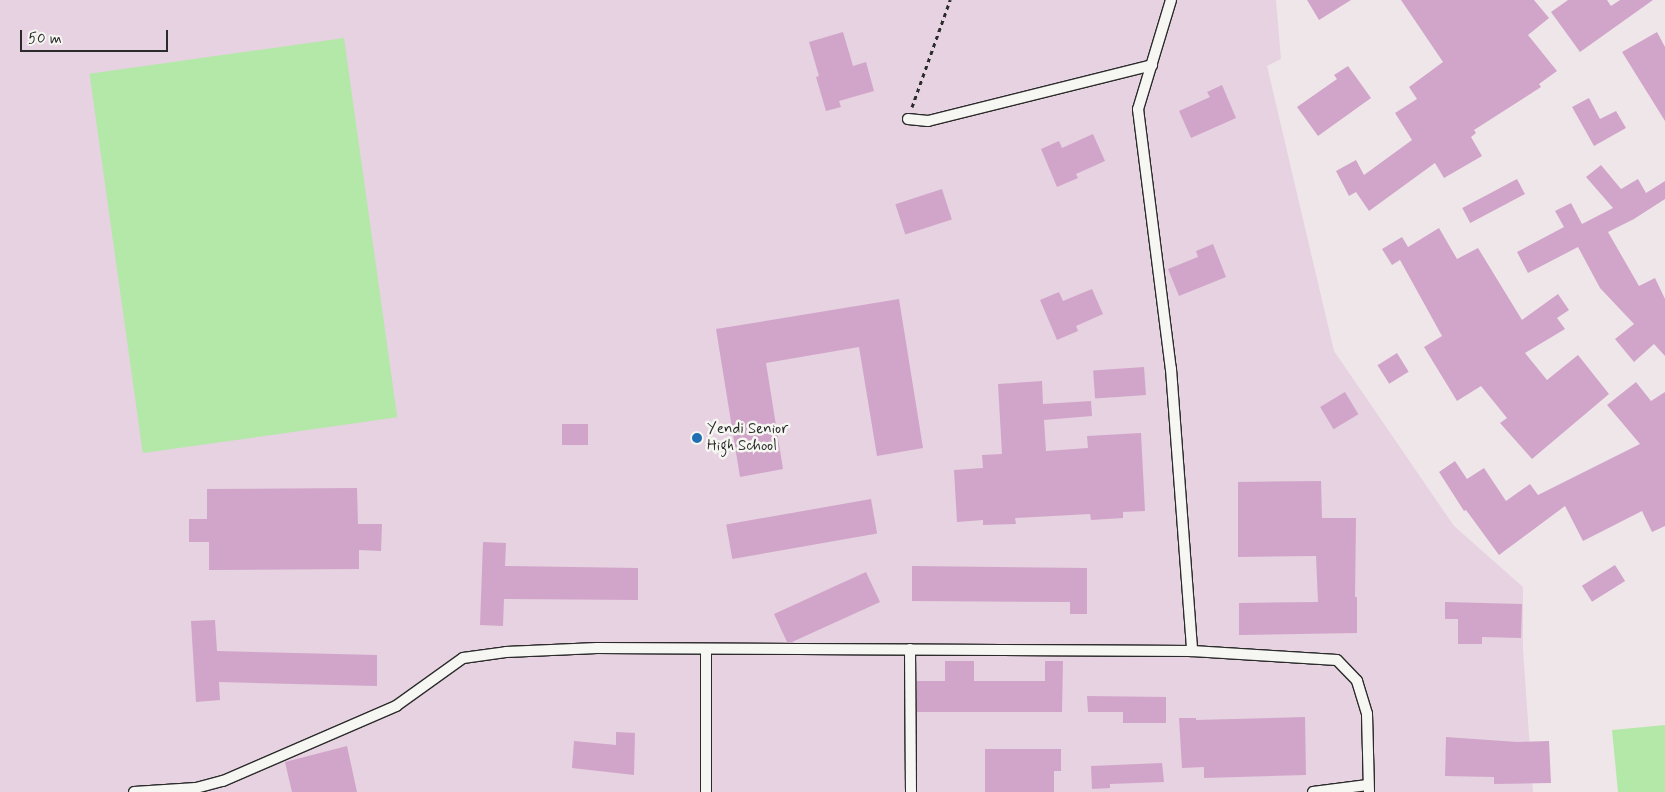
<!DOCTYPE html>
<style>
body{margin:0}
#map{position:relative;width:1665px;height:792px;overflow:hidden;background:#efe6ea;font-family:Mynerve,sans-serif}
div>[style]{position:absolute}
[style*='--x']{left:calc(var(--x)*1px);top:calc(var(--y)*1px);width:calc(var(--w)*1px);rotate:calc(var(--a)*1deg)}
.built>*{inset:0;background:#e6d2e0}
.green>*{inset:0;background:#b4e8a9;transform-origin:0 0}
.building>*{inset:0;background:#d1a5c9;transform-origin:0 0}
.path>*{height:3px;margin-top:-1.5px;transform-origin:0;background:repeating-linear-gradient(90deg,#2b2b2b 0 4px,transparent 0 8px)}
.roads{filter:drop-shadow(1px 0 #2b2b2b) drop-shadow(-1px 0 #2b2b2b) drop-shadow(0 1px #2b2b2b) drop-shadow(0 -1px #2b2b2b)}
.lane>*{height:10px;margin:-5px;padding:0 5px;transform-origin:5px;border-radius:5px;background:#f6f6f2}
.dots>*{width:14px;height:14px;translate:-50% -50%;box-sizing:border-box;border:2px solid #f6f6f2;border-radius:50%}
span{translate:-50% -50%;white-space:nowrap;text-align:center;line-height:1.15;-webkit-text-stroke:5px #f6f6f2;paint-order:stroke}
.poi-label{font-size:15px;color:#2b2b2b}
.left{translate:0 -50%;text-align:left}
.scale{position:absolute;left:20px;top:30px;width:148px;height:22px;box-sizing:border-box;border:2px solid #2b2b2b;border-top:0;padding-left:6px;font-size:15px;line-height:18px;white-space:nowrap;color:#2b2b2b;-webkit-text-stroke:4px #f6f6f2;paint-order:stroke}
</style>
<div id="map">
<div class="built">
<i style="clip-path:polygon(0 0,1276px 0,1281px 59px,1267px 66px,1334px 351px,1454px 526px,1523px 587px,1523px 650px,1533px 792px,0 792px)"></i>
</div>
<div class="green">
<i style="left:344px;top:38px;width:383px;height:257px;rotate:82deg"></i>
<i style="clip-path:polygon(1665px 725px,1665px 792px,1618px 792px,1612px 730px)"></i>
</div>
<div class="building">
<i style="clip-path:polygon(1307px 0,1351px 0,1319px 20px)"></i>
<i style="clip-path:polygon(1401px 0,1534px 0,1549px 18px,1528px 35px,1557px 71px,1539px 84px,1541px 87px,1474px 130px,1476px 133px,1471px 137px,1482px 156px,1444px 178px,1435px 163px,1369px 211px,1356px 192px,1349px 196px,1336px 171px,1356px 160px,1364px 175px,1412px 140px,1395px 113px,1417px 99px,1409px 87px,1443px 62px)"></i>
<i style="clip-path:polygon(1568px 0,1607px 0,1611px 6px,1620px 0,1653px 0,1580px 52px,1551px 12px)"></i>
<i style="clip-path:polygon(843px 32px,853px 66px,866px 62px,874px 91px,839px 101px,841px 107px,826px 111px,816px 77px,819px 76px,809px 42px)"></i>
<i style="clip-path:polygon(1657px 32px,1665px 47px,1665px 121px,1622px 52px)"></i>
<i style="clip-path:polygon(1348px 66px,1371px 98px,1318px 136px,1297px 107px,1337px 79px,1334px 75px)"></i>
<i style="clip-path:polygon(1222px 85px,1236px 118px,1191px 138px,1179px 111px,1210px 97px,1207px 92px)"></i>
<i style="clip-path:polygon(1589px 98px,1600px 119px,1616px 111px,1626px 128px,1594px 146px,1572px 107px)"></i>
<i style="clip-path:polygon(1093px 134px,1105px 161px,1076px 174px,1078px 178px,1057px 187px,1041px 149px,1059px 141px,1062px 148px)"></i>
<i style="clip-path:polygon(1601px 165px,1621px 189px,1638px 179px,1646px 193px,1665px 181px,1665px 199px,1634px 219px,1608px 232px,1639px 286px,1655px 278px,1665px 299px,1665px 356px,1654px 344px,1634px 362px,1615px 339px,1634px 324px,1600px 288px,1578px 247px,1528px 273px,1517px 252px,1564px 227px,1555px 211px,1571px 203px,1582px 224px,1613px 208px,1586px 177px)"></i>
<i style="left:1517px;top:179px;width:17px;height:62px;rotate:62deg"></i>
<i style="left:942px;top:189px;width:32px;height:49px;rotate:72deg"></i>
<i style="clip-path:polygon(1439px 228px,1457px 259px,1478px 248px,1522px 320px,1558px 294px,1569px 310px,1557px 318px,1565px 329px,1525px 353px,1547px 380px,1578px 355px,1609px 394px,1532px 459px,1500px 423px,1507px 418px,1481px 386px,1457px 401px,1424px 347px,1442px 336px,1400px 260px,1392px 265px,1382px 249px,1402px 237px,1408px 247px)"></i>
<i style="clip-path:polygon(1213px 244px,1226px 277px,1179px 296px,1168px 269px,1198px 257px,1196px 251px)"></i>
<i style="clip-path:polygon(1092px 289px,1103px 314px,1076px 326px,1078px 331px,1057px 340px,1040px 300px,1059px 292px,1063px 301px)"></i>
<i style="clip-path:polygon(899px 299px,923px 448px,877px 456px,859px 347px,766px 363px,783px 469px,740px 477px,716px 329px)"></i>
<i style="left:1397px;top:353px;width:22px;height:23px;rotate:58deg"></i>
<i style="left:1144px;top:367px;width:28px;height:51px;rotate:86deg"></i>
<i style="clip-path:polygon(1042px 381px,1043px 404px,1091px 401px,1092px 416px,1044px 420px,1046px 451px,1088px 448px,1087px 436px,1141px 433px,1145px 511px,1123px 512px,1123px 518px,1091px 520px,1090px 514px,1015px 518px,1016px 524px,983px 525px,983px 520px,957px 522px,954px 470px,983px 468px,982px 455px,1002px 454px,998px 384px)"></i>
<i style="clip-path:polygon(1636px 382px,1651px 401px,1665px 392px,1665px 526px,1652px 532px,1642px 511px,1583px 541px,1565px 506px,1499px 555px,1466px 510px,1464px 511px,1439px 472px,1455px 461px,1467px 479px,1484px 468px,1506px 501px,1530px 484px,1538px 495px,1640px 444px,1607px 405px)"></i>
<i style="left:1345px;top:392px;width:26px;height:29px;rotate:59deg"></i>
<i style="left:562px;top:424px;width:26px;height:21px"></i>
<i style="clip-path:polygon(1321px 481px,1322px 518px,1356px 518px,1355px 597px,1357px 597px,1357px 633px,1239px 635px,1239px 603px,1318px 602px,1316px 556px,1238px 557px,1238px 482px)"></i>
<i style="clip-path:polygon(357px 488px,358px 524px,382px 524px,381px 551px,359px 550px,359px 569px,209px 570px,209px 542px,189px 542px,189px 519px,207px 519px,207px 489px)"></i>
<i style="left:871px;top:499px;width:35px;height:147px;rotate:80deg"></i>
<i style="clip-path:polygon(483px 542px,506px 543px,505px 566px,638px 568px,638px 600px,504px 599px,503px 626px,480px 625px)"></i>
<i style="left:1615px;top:565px;width:19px;height:39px;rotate:58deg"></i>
<i style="clip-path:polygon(912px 566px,1087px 568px,1087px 614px,1070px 614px,1070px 602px,912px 601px)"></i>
<i style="clip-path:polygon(866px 572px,880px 602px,792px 642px,787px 642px,774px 614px)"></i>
<i style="clip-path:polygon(1445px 602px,1522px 604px,1521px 638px,1482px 637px,1482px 644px,1458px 644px,1458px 619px,1445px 619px)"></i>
<i style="clip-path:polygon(215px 620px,217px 651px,377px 655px,377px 686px,219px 682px,220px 700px,196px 702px,191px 621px)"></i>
<i style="clip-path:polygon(945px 661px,974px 661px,974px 681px,1045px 681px,1045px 661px,1063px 661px,1062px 712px,917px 712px,917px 681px,945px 681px)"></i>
<i style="clip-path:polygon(1087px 696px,1166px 697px,1166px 723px,1123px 723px,1123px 712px,1088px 712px)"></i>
<i style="clip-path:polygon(1305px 717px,1306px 775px,1204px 778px,1204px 767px,1182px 768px,1179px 718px,1196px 718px,1196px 720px)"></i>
<i style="clip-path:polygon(616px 732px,635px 733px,634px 775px,572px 768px,574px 741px,616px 745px)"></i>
<i style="clip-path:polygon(1446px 737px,1517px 742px,1549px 741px,1551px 783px,1494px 784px,1494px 777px,1445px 776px)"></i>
<i style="clip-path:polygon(347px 746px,357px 792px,292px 792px,285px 762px)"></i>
<i style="clip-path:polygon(985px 749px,1061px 749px,1061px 771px,1054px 771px,1054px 792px,985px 792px)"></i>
<i style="clip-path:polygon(1162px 763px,1164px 782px,1110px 784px,1110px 788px,1092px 789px,1091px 766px)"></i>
</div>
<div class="path">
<i style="--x:912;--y:107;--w:114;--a:-70.4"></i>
</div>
<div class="roads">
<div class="lane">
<i style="--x:1171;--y:0;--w:114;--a:106.8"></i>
<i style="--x:1138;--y:109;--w:262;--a:82.8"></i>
<i style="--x:1171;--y:369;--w:283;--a:85.7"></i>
<i style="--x:908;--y:119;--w:20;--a:6"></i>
<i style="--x:928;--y:121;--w:231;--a:-14"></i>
<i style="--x:910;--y:649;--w:143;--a:89.6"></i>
<i style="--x:134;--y:792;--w:62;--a:-3.7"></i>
<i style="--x:196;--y:788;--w:28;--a:-15"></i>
<i style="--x:223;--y:781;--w:189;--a:-23.4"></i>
<i style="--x:396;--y:706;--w:82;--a:-35.6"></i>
<i style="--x:463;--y:658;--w:43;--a:-7.9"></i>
<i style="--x:506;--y:652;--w:91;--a:-2.5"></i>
<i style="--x:597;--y:648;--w:595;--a:0.29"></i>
<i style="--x:1192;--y:651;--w:145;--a:3.6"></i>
<i style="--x:1337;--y:660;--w:29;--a:46"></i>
<i style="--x:1357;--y:681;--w:34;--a:73"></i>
<i style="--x:1367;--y:714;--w:78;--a:88.5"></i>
<i style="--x:706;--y:792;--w:143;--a:-90"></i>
<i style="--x:1313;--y:792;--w:55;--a:-7.3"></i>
</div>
</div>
<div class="dots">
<i style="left:697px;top:438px;background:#1f6fb2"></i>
</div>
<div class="poi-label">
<span class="left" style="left:707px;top:438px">Yendi Senior<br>High School</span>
</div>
<div class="scale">50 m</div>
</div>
